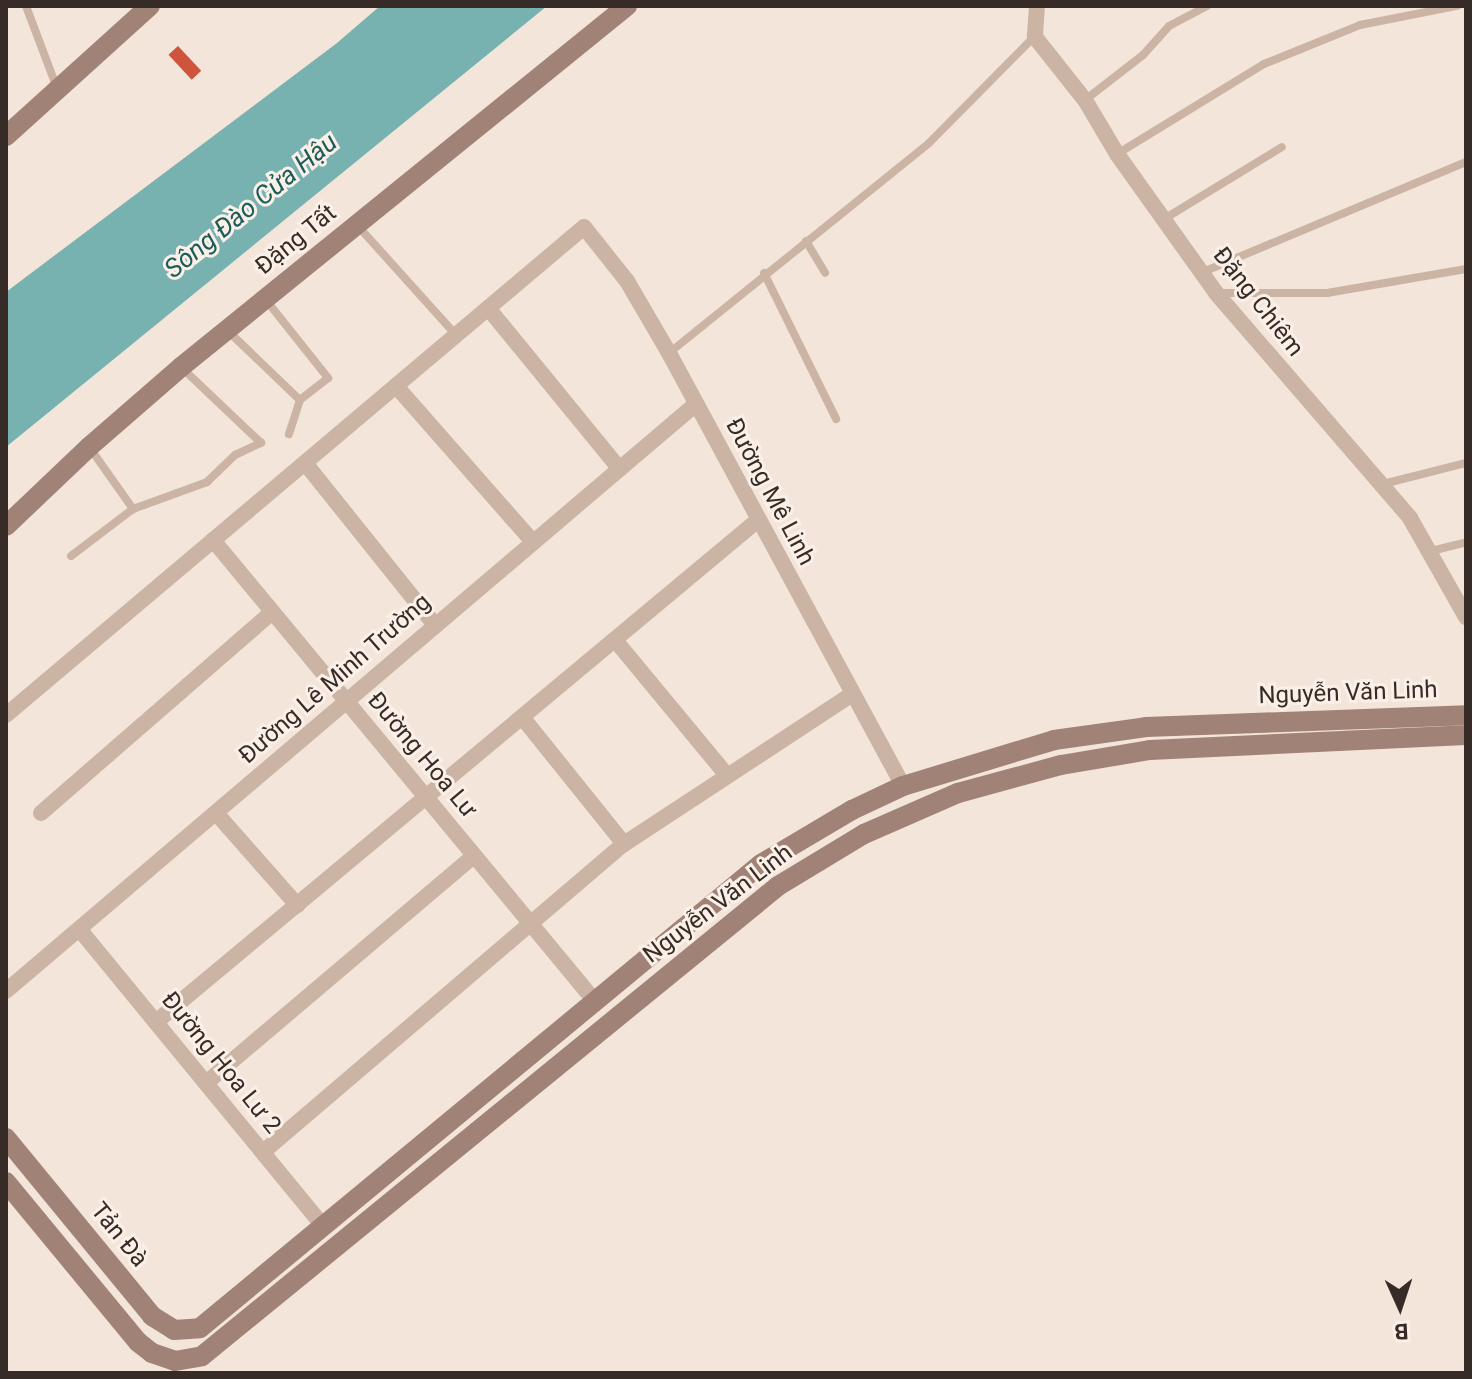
<!DOCTYPE html>
<meta charset="utf-8">
<style>
body{margin:0}
#map{position:relative;width:1472px;height:1379px;overflow:hidden;background:#f3e5da;font-family:Roboto,sans-serif}
div>[style]{position:absolute}
[style*='--x']{left:calc(var(--x)*1px);top:calc(var(--y)*1px);width:calc(var(--w)*1px);rotate:calc(var(--a)*1deg)}
.water>*{inset:0;background:#77b2b0}
.building>*{inset:0;background:#ce543d;transform-origin:0 0}
.lane>*{height:8px;margin:-4px;padding:0 4px;transform-origin:4px;border-radius:4px;background:#ccb4a5}
.street>*{height:16px;margin:-8px;padding:0 8px;transform-origin:8px;border-radius:8px;background:#ccb4a5}
.secondary>*{height:20px;margin:-10px;padding:0 10px;transform-origin:10px;border-radius:10px;background:#a08276}
span{translate:-50% -50%;white-space:nowrap;text-align:center;line-height:1.15;-webkit-text-stroke:6px #fbf0e7;paint-order:stroke}
.street-label{font-size:24px;color:#372b27}
.water-label{font-size:26px;color:#1a5c5a;font-style:italic}
.frame{position:absolute;inset:0;border:8px solid #372b27;pointer-events:none}
.north{position:absolute;left:1360px;top:1267px;width:80px;height:80px;-webkit-text-stroke:6px #fbf0e7;paint-order:stroke;rotate:177deg;font-size:22px;font-weight:700;line-height:32px;text-align:center;color:#372b27}
.north::after{content:'';display:block;margin:auto;width:28px;height:36px;background:#372b27;clip-path:polygon(50% 0,100% 100%,50% 72%,0 100%)}
</style>
<div id="map">
<div class="water">
<i style="clip-path:polygon(380px 6px,547px 6px,6px 447px,6px 292px,337px 43px)"></i>
</div>
<div class="building">
<i style="left:178px;top:46px;width:34px;height:13px;rotate:47deg"></i>
</div>
<div class="lane">
<i style="--x:26;--y:6;--w:88;--a:69.3"></i>
<i style="--x:1085;--y:100;--w:73;--a:-37.8"></i>
<i style="--x:1143;--y:55;--w:39;--a:-48"></i>
<i style="--x:1169;--y:26;--w:43;--a:-27.8"></i>
<i style="--x:1117;--y:154;--w:172;--a:-31.5"></i>
<i style="--x:1264;--y:64;--w:104;--a:-22.1"></i>
<i style="--x:1360;--y:25;--w:99;--a:-11.1"></i>
<i style="--x:1164;--y:219;--w:138;--a:-31.4"></i>
<i style="--x:357;--y:225;--w:148;--a:48"></i>
<i style="--x:806;--y:241;--w:37;--a:59"></i>
<i style="--x:1203;--y:272;--w:285;--a:-22.7"></i>
<i style="--x:764;--y:273;--w:163;--a:63.7"></i>
<i style="--x:1217;--y:293;--w:110;--a:0"></i>
<i style="--x:1327;--y:293;--w:141;--a:-9.8"></i>
<i style="--x:266;--y:300;--w:100;--a:51.5"></i>
<i style="--x:328;--y:378;--w:36;--a:142"></i>
<i style="--x:300;--y:400;--w:36;--a:108"></i>
<i style="--x:229;--y:332;--w:98;--a:43.8"></i>
<i style="--x:669;--y:353;--w:334;--a:-38.9"></i>
<i style="--x:929;--y:143;--w:149;--a:-45.3"></i>
<i style="--x:90;--y:448;--w:75;--a:54.8"></i>
<i style="--x:133;--y:509;--w:79;--a:-20"></i>
<i style="--x:207;--y:482;--w:39;--a:-44"></i>
<i style="--x:235;--y:455;--w:29;--a:-25"></i>
<i style="--x:261;--y:443;--w:109;--a:-136.5"></i>
<i style="--x:1379;--y:485;--w:90;--a:-14.2"></i>
<i style="--x:1431;--y:551;--w:36;--a:-14"></i>
<i style="--x:71;--y:556;--w:78;--a:-37.2"></i>
</div>
<div class="street">
<i style="--x:1037;--y:6;--w:31;--a:94"></i>
<i style="--x:1035;--y:37;--w:80;--a:51.6"></i>
<i style="--x:1085;--y:100;--w:63;--a:59.3"></i>
<i style="--x:1117;--y:154;--w:171;--a:54.5"></i>
<i style="--x:1216;--y:293;--w:297;--a:49.2"></i>
<i style="--x:1410;--y:518;--w:114;--a:60.5"></i>
<i style="--x:488;--y:308;--w:208;--a:50.7"></i>
<i style="--x:396;--y:386;--w:208;--a:48.7"></i>
<i style="--x:305;--y:463;--w:208;--a:51.3"></i>
<i style="--x:213;--y:540;--w:597;--a:50.37"></i>
<i style="--x:615;--y:640;--w:174;--a:50.4"></i>
<i style="--x:6;--y:715;--w:756;--a:-40.17"></i>
<i style="--x:584;--y:227;--w:69;--a:51.5"></i>
<i style="--x:627;--y:281;--w:83;--a:59.7"></i>
<i style="--x:669;--y:353;--w:492;--a:61.6"></i>
<i style="--x:522;--y:717;--w:163;--a:51.2"></i>
<i style="--x:41;--y:813;--w:306;--a:-41"></i>
<i style="--x:216;--y:813;--w:123;--a:48.6"></i>
<i style="--x:80;--y:930;--w:384;--a:50.6"></i>
<i style="--x:6;--y:991;--w:906;--a:-40.39"></i>
<i style="--x:156;--y:1022;--w:784;--a:-39.82"></i>
<i style="--x:206;--y:1083;--w:351;--a:-40.3"></i>
<i style="--x:263;--y:1152;--w:475;--a:-40.5"></i>
<i style="--x:624;--y:844;--w:272;--a:-33.3"></i>
</div>
<div class="secondary">
<i style="--x:6;--y:136;--w:194;--a:-42.1"></i>
<i style="--x:6;--y:526;--w:115;--a:-43.6"></i>
<i style="--x:89;--y:447;--w:122;--a:-41"></i>
<i style="--x:181;--y:367;--w:574;--a:-38.99"></i>
<i style="--x:6;--y:1138;--w:230;--a:50.6"></i>
<i style="--x:152;--y:1316;--w:26;--a:32"></i>
<i style="--x:174;--y:1330;--w:26;--a:-4"></i>
<i style="--x:200;--y:1328;--w:728;--a:-39.59"></i>
<i style="--x:761;--y:864;--w:106;--a:-30.7"></i>
<i style="--x:852;--y:810;--w:56;--a:-25.2"></i>
<i style="--x:903;--y:786;--w:158;--a:-16.9"></i>
<i style="--x:1054;--y:740;--w:93;--a:-8"></i>
<i style="--x:1146;--y:727;--w:320;--a:-2.1"></i>
<i style="--x:6;--y:1182;--w:207;--a:50.5"></i>
<i style="--x:138;--y:1342;--w:18;--a:38"></i>
<i style="--x:152;--y:1353;--w:24;--a:19"></i>
<i style="--x:175;--y:1361;--w:27;--a:-10"></i>
<i style="--x:202;--y:1356;--w:743;--a:-39.21"></i>
<i style="--x:778;--y:886;--w:100;--a:-31.2"></i>
<i style="--x:864;--y:834;--w:103;--a:-23.6"></i>
<i style="--x:958;--y:793;--w:107;--a:-15.2"></i>
<i style="--x:1061;--y:765;--w:90;--a:-9.6"></i>
<i style="--x:1150;--y:750;--w:316;--a:-2.7"></i>
</div>
<div class="street-label">
<span style="left:296px;top:240px;rotate:-39deg">Đặng Tất</span>
<span style="left:1258px;top:302px;rotate:52deg">Đặng Chiêm</span>
<span style="left:770px;top:492px;rotate:62deg">Đường Mê Linh</span>
<span style="left:335px;top:679px;rotate:-41deg">Đường Lê Minh Trường</span>
<span style="left:1348px;top:693px;rotate:-2deg">Nguyễn Văn Linh</span>
<span style="left:422px;top:755px;rotate:50deg">Đường Hoa Lư</span>
<span style="left:718px;top:904px;rotate:-37deg">Nguyễn Văn Linh</span>
<span style="left:221px;top:1063px;rotate:51deg">Đường Hoa Lư 2</span>
<span style="left:119px;top:1235px;rotate:51deg">Tản Đà</span>
</div>
<div class="water-label">
<span style="left:251px;top:206px;rotate:-39deg">Sông Đào Cửa Hậu</span>
</div>
<div class="frame"></div>
<div class="north">B</div>
</div>
